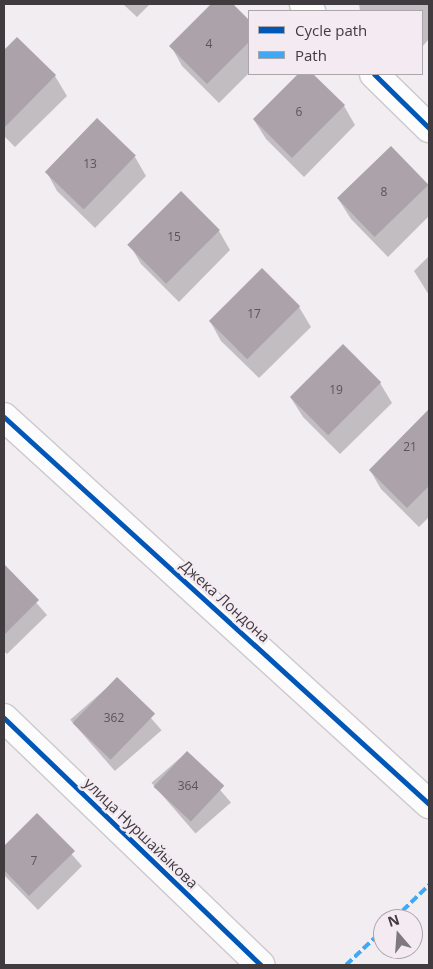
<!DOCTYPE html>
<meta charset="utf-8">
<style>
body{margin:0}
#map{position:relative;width:433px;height:969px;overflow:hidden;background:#f2edf1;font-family:"Open Sans",sans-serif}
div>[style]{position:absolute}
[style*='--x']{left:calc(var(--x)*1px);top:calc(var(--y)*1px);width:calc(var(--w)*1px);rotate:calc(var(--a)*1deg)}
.shadow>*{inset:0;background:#0003;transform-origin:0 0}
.building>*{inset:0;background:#aca2aa;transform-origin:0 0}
.roads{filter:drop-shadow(1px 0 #cdc9cc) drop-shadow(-1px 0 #cdc9cc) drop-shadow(0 1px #cdc9cc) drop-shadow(0 -1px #cdc9cc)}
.street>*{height:28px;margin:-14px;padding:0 14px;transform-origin:14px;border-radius:14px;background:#fdfcfd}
.quiet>*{height:4px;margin-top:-2px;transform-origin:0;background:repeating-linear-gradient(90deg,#3fa9f5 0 8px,transparent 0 12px)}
.cycleway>*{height:5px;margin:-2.5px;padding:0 2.5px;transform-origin:2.5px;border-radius:2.5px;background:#0057b8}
span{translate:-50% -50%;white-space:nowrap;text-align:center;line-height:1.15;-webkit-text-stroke:5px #f4ebf2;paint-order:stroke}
.number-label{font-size:12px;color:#5a5559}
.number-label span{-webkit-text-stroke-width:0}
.street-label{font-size:15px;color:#3f3b3e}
.frame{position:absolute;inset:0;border:5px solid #3f3b3e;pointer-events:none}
.legend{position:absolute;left:248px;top:10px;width:175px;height:65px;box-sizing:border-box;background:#f4ebf2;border:1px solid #aca5aa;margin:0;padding:6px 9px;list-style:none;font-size:15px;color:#3f3b3e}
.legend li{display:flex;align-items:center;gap:10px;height:25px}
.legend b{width:25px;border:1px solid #aca5aa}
.north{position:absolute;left:373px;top:909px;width:50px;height:50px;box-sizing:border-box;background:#f4ebf2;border:1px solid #aca5aa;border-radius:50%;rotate:342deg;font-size:14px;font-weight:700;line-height:20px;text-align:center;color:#3f3b3e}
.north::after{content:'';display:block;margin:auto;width:18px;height:22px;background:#7e797d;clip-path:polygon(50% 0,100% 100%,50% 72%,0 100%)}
</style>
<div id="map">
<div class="shadow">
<i style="clip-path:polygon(123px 4px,150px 4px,137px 17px)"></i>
<i style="clip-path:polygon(212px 4px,231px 4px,249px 21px,249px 73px,219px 103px,182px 66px,171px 46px)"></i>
<i style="clip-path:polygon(359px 4px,429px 4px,429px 39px,422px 47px,422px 11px,360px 11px)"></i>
<i style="clip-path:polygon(17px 39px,55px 76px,67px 96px,15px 147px,4px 136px,4px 52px)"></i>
<i style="clip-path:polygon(300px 74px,311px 74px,344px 106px,355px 125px,304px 177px,266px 139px,254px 120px)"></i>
<i style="clip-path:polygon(391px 148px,429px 187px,429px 216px,388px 257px,351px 219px,339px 200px)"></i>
<i style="clip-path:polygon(135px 157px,146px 176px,95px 228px,57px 191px,46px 171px)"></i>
<i style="clip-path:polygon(219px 231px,230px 250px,179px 302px,141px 264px,130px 245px)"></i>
<i style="clip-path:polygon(429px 256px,429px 295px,414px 271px)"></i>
<i style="clip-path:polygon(299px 307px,311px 327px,259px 378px,221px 341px,210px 321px)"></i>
<i style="clip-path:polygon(343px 346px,380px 383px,392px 403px,340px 454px,303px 417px,291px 398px)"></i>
<i style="clip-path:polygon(421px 418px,429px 426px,429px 517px,419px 527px,381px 489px,370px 470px)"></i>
<i style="clip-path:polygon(5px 567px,47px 615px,7px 654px,4px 651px)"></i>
<i style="left:117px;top:679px;width:68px;height:62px;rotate:49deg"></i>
<i style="left:187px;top:752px;width:67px;height:47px;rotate:49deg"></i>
<i style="clip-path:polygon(37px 815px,82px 866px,38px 910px,4px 875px,4px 848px)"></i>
</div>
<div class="building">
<i style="clip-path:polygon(211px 4px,233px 4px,249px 20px,249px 42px,207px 84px,169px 46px)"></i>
<i style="clip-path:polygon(17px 37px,56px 75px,4px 128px,4px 50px)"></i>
<i style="clip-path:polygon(298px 74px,313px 74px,345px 105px,292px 158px,253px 119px)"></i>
<i style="left:97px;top:118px;width:54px;height:75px;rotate:44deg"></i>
<i style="left:391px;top:146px;width:54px;height:75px;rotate:46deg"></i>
<i style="left:181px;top:191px;width:55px;height:76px;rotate:45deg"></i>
<i style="left:262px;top:268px;width:54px;height:75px;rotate:45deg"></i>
<i style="left:343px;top:344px;width:54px;height:75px;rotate:45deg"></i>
<i style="clip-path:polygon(429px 409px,429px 486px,407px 508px,369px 470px)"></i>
<i style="clip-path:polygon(4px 564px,39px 600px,4px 635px)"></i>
<i style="left:117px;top:677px;width:53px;height:64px;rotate:44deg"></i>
<i style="left:187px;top:751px;width:51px;height:49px;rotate:43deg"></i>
<i style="clip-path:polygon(37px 813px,75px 851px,29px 896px,4px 870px,4px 846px)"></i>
</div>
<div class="roads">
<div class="street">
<i style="--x:304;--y:4;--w:10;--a:45"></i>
<i style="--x:374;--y:74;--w:77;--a:44.5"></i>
<i style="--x:4;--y:417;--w:575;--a:42.32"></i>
<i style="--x:4;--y:718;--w:356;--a:43.9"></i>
</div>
</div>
<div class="quiet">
<i style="--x:394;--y:919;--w:49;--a:-44.2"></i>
<i style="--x:346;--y:965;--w:51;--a:-43.4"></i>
</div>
<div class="cycleway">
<i style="--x:374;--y:74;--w:77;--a:44.5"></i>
<i style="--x:4;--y:417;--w:575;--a:42.32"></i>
<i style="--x:4;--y:718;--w:356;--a:43.9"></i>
</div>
<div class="number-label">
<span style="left:209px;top:44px">4</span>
<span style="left:299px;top:112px">6</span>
<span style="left:90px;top:164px">13</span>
<span style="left:384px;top:192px">8</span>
<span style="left:174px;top:237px">15</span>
<span style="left:254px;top:314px">17</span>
<span style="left:336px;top:390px">19</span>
<span style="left:410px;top:447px">21</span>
<span style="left:114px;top:718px">362</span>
<span style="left:188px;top:786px">364</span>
<span style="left:34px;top:861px">7</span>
</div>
<div class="street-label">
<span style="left:225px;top:601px;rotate:42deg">Джека Лондона</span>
<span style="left:141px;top:833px;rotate:44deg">улица Нуршайыкова</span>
</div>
<div class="frame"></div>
<ul class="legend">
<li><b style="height:6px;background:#0057b8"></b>Cycle path</li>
<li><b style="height:6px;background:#3fa9f5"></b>Path</li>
</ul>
<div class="north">N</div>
</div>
